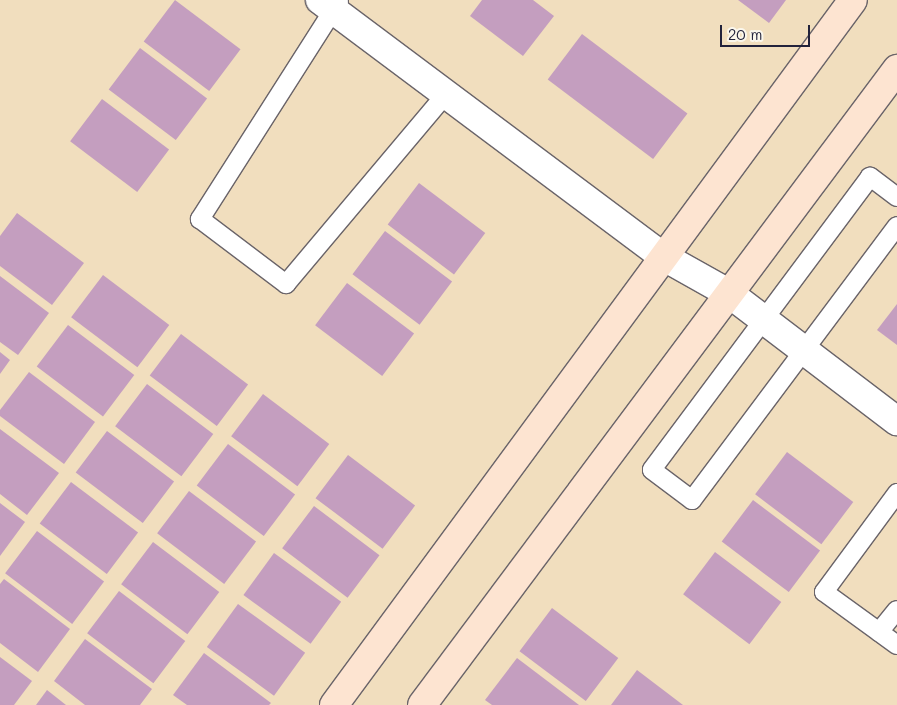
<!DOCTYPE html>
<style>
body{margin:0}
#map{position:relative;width:897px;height:705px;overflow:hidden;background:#f1debe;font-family:Mali,sans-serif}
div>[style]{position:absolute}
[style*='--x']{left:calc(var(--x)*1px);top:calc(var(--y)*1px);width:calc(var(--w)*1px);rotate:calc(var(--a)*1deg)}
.building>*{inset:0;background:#c49ebf;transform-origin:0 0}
.roads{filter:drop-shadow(1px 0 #6a6469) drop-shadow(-1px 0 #6a6469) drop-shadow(0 1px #6a6469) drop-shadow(0 -1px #6a6469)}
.lane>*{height:18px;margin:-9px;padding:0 9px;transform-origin:9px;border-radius:9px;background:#fff}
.street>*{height:28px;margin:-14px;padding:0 14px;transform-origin:14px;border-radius:14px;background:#fff}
.secondary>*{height:28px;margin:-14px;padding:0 14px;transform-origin:14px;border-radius:14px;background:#fde4d1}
span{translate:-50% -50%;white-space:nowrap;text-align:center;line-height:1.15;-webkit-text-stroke:4.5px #fbf7ec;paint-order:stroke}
.scale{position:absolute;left:720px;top:25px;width:90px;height:22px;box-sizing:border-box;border:2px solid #22223b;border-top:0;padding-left:6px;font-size:15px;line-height:18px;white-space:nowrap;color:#22223b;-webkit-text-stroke:4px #fbf7ec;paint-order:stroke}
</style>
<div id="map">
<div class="building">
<i style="left:175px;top:0;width:82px;height:52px;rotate:37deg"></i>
<i style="clip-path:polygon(482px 0,533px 0,554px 16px,523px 56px,470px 16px)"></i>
<i style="clip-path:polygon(738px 0,786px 0,769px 23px)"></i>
<i style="left:582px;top:34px;width:132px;height:57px;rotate:37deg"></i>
<i style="left:140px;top:48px;width:84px;height:52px;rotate:37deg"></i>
<i style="left:102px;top:99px;width:84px;height:53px;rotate:37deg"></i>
<i style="left:419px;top:183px;width:83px;height:52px;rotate:37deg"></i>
<i style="clip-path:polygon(17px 213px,84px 263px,52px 305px,0 266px,0 236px)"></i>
<i style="left:385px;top:231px;width:84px;height:54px;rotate:37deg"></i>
<i style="left:103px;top:275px;width:83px;height:53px;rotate:37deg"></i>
<i style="clip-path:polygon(0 276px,49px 313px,18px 355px,0 342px)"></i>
<i style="left:347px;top:283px;width:84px;height:53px;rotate:37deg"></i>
<i style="clip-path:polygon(897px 304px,897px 345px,877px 330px)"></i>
<i style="left:68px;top:325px;width:83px;height:52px;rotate:37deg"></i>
<i style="left:181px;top:334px;width:84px;height:52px;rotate:37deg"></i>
<i style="clip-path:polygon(0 352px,10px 360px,0 374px)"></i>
<i style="clip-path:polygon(29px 372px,95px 422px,64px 464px,0 416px,0 410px)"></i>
<i style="left:147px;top:384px;width:83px;height:53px;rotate:37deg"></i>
<i style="left:263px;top:394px;width:83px;height:53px;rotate:37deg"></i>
<i style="clip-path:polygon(0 429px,59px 473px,27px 515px,0 494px)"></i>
<i style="left:107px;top:431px;width:84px;height:52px;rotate:37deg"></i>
<i style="left:228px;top:444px;width:84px;height:52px;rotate:37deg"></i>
<i style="left:787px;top:452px;width:83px;height:53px;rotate:37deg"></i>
<i style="left:348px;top:455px;width:84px;height:54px;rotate:37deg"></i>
<i style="left:71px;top:482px;width:84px;height:52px;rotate:37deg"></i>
<i style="left:189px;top:491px;width:84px;height:53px;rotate:37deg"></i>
<i style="left:753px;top:500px;width:84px;height:52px;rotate:37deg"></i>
<i style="clip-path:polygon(0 503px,25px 522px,0 556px)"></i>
<i style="left:314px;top:506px;width:82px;height:53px;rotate:37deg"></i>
<i style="left:37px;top:531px;width:84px;height:53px;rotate:37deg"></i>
<i style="left:153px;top:542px;width:83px;height:53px;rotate:37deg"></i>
<i style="left:715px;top:552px;width:83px;height:53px;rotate:37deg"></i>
<i style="left:274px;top:553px;width:83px;height:52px;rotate:36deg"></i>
<i style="clip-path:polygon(4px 579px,70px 629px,38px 672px,0 643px,0 584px)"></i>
<i style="left:119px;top:591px;width:83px;height:53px;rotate:37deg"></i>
<i style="left:238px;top:604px;width:83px;height:53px;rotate:36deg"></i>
<i style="left:552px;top:608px;width:83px;height:54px;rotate:37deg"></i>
<i style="clip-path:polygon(85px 639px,152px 689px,140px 705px,85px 705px,54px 681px)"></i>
<i style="clip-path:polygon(204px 653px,271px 703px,269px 705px,187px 705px,173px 695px)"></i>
<i style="clip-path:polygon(0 657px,32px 681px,14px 705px,0 705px)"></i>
<i style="clip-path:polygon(517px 658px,579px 705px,492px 705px,485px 700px)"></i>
<i style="clip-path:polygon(637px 670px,683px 705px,611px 705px)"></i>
<i style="clip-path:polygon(47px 690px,66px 705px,36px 705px)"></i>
</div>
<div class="roads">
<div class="lane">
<i style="--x:339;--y:1;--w:259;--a:122.5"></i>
<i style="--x:200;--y:219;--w:108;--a:37.1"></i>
<i style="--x:286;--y:284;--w:248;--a:-49.9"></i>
<i style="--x:897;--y:197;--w:34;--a:-143"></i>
<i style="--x:870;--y:177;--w:365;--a:126.7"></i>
<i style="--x:652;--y:470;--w:50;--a:36.9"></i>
<i style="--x:692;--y:500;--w:342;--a:-53.2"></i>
<i style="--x:897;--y:493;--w:123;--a:126.4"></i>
<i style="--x:824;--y:592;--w:90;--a:36"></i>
<i style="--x:879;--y:632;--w:28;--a:-51"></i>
</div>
<div class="street">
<i style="--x:320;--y:0;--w:429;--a:36.8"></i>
<i style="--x:664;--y:257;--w:76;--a:29.3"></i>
<i style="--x:730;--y:294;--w:210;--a:37.3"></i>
</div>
<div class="secondary">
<i style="--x:334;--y:705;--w:875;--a:-53.64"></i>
<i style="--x:422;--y:705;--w:794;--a:-53.25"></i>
</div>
</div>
<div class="scale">20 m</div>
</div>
